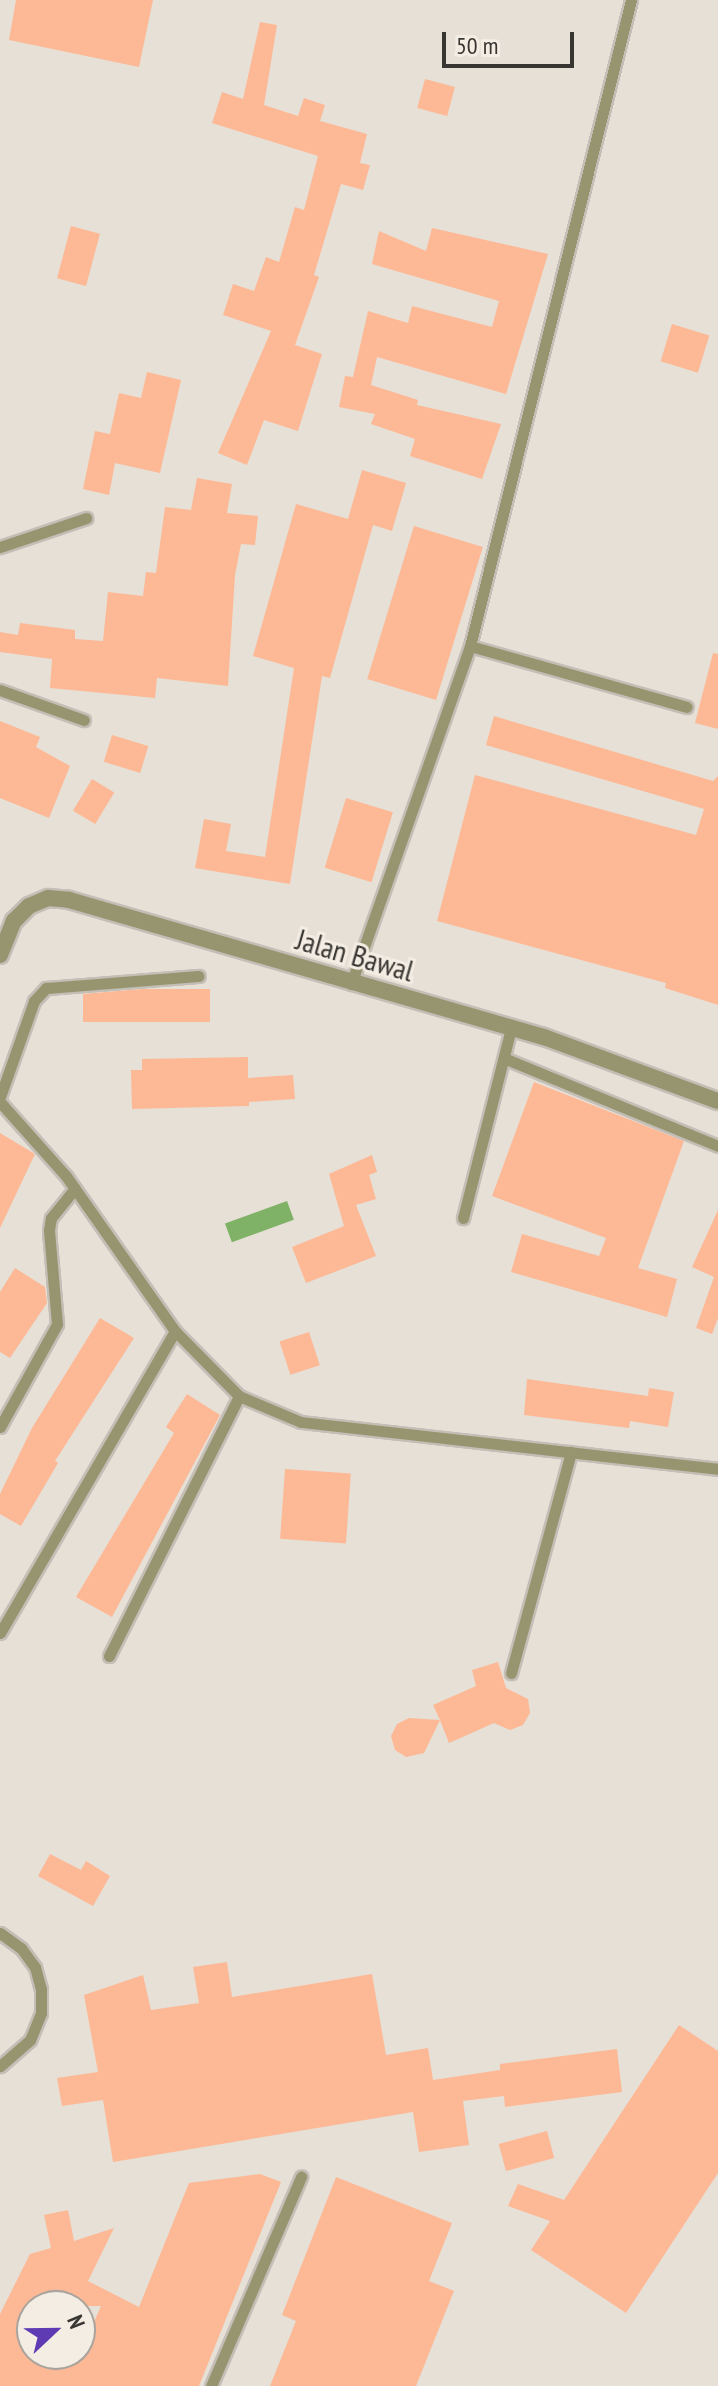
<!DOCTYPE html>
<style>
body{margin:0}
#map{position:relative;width:718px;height:2386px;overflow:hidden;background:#e6e0d7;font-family:"PT Sans Narrow",sans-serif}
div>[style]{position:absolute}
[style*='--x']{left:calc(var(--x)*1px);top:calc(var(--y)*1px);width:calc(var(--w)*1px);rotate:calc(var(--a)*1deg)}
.water>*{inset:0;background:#7fb166;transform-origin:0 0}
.building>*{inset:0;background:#fdb895;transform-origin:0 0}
.roads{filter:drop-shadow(2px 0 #c3beb6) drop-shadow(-2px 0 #c3beb6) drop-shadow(0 2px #c3beb6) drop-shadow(0 -2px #c3beb6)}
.service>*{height:11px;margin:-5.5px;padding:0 5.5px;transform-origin:5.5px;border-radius:5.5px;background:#96956f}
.minor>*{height:16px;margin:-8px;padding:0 8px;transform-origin:8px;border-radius:8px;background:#96956f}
span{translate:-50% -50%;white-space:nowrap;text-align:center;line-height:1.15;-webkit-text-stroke:6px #f4ede4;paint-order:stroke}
.street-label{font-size:30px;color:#383632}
.north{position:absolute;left:16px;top:2290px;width:80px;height:80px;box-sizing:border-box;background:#f4ede4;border:2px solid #a9a49d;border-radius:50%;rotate:68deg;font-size:22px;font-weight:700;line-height:32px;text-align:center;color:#383632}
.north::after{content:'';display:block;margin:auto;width:28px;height:36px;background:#5e3bb3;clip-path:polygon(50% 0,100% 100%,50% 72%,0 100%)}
.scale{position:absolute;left:442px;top:32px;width:132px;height:36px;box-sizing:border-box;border:4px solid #383632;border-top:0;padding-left:10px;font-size:24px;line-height:28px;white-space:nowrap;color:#383632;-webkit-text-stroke:6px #f4ede4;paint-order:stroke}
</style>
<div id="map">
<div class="water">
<i style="left:287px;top:1201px;width:20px;height:66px;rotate:70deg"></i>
</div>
<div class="building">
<i style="clip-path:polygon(16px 0,153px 0,139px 67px,9px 40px)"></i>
<i style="clip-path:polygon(260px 22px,277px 25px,264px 105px,298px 116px,304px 98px,325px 105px,320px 121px,367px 134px,360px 163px,370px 165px,363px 190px,341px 184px,314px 275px,319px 277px,295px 345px,322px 354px,298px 431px,264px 420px,247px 465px,218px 453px,271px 331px,223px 315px,233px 284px,254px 291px,266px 257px,279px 262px,295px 207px,304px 210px,318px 156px,212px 123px,222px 92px,243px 99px)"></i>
<i style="left:425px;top:79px;width:31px;height:30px;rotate:15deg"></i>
<i style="left:71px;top:226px;width:30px;height:54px;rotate:15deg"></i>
<i style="clip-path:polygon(432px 228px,548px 254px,506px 394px,377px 357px,371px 385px,418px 400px,417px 405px,501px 424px,482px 479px,410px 456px,415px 439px,371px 424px,375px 414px,339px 407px,345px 376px,353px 377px,368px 311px,408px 323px,412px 306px,492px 327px,499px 301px,372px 264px,379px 231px,426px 251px)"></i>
<i style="left:672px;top:324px;width:39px;height:39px;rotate:17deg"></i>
<i style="clip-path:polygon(147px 372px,181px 380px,160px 473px,115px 463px,109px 495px,83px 489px,95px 431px,110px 434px,119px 393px,141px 398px)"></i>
<i style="clip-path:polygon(362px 470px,406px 483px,392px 531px,373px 525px,330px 678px,322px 676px,290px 884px,195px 868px,204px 819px,231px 824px,226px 851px,265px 857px,294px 668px,253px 656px,296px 504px,348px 519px)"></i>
<i style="clip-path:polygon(197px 478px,232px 484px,227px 513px,258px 516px,255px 545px,241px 544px,235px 575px,228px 686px,157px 678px,155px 698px,50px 688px,52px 659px,0 652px,0 632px,18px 635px,20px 623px,75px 630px,75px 639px,103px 641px,108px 592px,143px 596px,146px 572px,156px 573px,165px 507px,191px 510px)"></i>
<i style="left:414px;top:526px;width:72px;height:160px;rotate:17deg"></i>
<i style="clip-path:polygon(713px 653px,718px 654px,718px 729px,695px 723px)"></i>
<i style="clip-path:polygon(494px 716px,713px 781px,718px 776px,718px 1005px,665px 988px,666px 983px,437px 921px,475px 775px,696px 835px,704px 809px,486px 745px)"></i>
<i style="clip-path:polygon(0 721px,40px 737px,36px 747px,70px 766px,49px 818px,0 798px)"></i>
<i style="left:112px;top:735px;width:38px;height:28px;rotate:17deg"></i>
<i style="left:92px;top:779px;width:26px;height:37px;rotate:31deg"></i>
<i style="left:346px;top:798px;width:49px;height:73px;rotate:17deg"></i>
<i style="clip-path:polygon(142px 989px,210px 989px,210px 1022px,83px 1022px,83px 994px)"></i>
<i style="clip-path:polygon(248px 1057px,248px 1078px,293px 1075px,295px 1099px,249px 1102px,249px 1106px,132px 1109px,131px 1070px,142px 1070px,142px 1059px)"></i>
<i style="clip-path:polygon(534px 1082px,684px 1141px,638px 1268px,677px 1279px,667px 1317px,511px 1272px,522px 1234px,599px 1256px,606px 1238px,492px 1196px)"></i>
<i style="clip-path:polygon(0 1133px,35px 1154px,0 1228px)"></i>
<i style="clip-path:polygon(372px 1155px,377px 1172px,369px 1175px,376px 1199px,356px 1205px,376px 1256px,306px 1283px,292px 1247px,344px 1226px,329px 1174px)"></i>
<i style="clip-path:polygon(718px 1210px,718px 1318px,712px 1334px,696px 1328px,714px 1277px,692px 1267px)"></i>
<i style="clip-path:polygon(15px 1268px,45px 1287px,47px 1303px,10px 1358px,0 1352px,0 1292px)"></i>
<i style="clip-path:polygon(100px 1318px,134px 1338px,55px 1461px,58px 1463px,21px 1526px,0 1514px,0 1494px,32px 1428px)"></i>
<i style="left:309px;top:1332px;width:35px;height:31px;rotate:72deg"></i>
<i style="clip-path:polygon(527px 1379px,648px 1396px,649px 1388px,674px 1392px,668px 1427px,630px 1421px,629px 1428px,524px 1415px)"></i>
<i style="clip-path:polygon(187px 1394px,220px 1415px,112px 1617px,76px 1597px,174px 1433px,166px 1427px)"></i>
<i style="left:285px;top:1469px;width:66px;height:70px;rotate:4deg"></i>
<i style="clip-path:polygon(498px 1662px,506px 1688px,528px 1699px,530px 1713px,523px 1725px,510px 1730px,494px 1723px,449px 1743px,440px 1720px,424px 1753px,406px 1757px,395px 1750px,391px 1736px,397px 1724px,409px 1718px,440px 1720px,433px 1705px,476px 1686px,472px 1670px)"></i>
<i style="clip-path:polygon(50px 1854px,81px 1870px,86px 1861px,110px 1876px,93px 1906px,38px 1876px)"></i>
<i style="clip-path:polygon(227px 1962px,232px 1997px,372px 1974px,386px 2055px,428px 2048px,433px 2080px,500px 2070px,500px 2064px,617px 2049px,622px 2092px,505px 2107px,504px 2096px,463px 2101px,469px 2145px,419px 2152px,413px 2112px,113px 2162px,103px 2100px,62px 2106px,57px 2078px,98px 2072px,84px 1995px,143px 1975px,151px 2010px,199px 2003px,193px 1967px)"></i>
<i style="clip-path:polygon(679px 2025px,718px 2051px,718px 2173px,626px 2313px,531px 2250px,550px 2221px,508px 2206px,518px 2184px,564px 2200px)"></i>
<i style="left:547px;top:2131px;width:28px;height:50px;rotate:75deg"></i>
<i style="clip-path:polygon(evenodd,260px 2174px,281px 2182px,199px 2386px,0 2386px,0 2314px,30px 2254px,51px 2248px,44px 2215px,68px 2210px,74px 2241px,114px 2228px,88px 2281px,139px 2307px,189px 2183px,260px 2174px,32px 2306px,101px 2306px,80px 2354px,32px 2354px,32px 2306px)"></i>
<i style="clip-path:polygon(336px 2177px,452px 2223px,429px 2281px,454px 2291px,416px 2386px,270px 2386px,296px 2321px,282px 2315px)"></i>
</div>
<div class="roads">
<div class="service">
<i style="--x:0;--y:547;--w:91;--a:-18.6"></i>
<i style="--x:470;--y:646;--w:225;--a:15.7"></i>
<i style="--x:0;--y:690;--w:89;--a:19.7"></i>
<i style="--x:351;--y:984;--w:358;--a:-70.6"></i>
<i style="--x:470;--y:646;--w:666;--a:-76.01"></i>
<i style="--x:506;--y:1059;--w:229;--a:22.3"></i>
<i style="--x:0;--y:1097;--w:102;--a:-70.5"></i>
<i style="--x:34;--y:1001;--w:18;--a:-47"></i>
<i style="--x:46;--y:988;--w:153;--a:-4.5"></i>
<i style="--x:0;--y:1102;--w:99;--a:48.3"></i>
<i style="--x:66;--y:1176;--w:189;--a:54.9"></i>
<i style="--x:175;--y:1331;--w:91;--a:45.4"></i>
<i style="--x:239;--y:1396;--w:67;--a:22.8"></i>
<i style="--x:301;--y:1422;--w:420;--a:6.4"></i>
<i style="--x:463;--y:1218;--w:196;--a:-75.8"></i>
<i style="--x:0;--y:1427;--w:118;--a:-61"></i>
<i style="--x:57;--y:1324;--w:94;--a:-94.9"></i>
<i style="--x:49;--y:1230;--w:12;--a:-81"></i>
<i style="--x:51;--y:1218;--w:38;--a:-51"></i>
<i style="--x:0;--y:1633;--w:349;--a:-59.9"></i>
<i style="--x:109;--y:1656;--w:291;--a:-63.4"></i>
<i style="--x:511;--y:1673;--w:229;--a:-74.8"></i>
<i style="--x:0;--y:1933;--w:26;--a:36"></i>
<i style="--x:21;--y:1948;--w:24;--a:54"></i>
<i style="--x:35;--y:1967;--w:23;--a:75"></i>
<i style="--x:41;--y:1989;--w:24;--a:90"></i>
<i style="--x:41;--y:2013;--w:29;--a:112"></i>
<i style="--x:30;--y:2040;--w:40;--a:139"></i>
<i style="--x:211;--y:2386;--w:228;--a:-66.7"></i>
</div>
<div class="minor">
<i style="--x:0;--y:955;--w:37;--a:-68"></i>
<i style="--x:14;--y:921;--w:21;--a:-45"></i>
<i style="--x:29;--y:906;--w:21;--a:-23"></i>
<i style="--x:48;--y:898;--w:21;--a:5"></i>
<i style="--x:69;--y:900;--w:494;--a:16.1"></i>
<i style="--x:544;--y:1037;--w:185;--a:20.2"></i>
</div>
</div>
<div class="street-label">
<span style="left:355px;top:955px;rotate:16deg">Jalan Bawal</span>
</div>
<div class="north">N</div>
<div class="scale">50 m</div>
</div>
